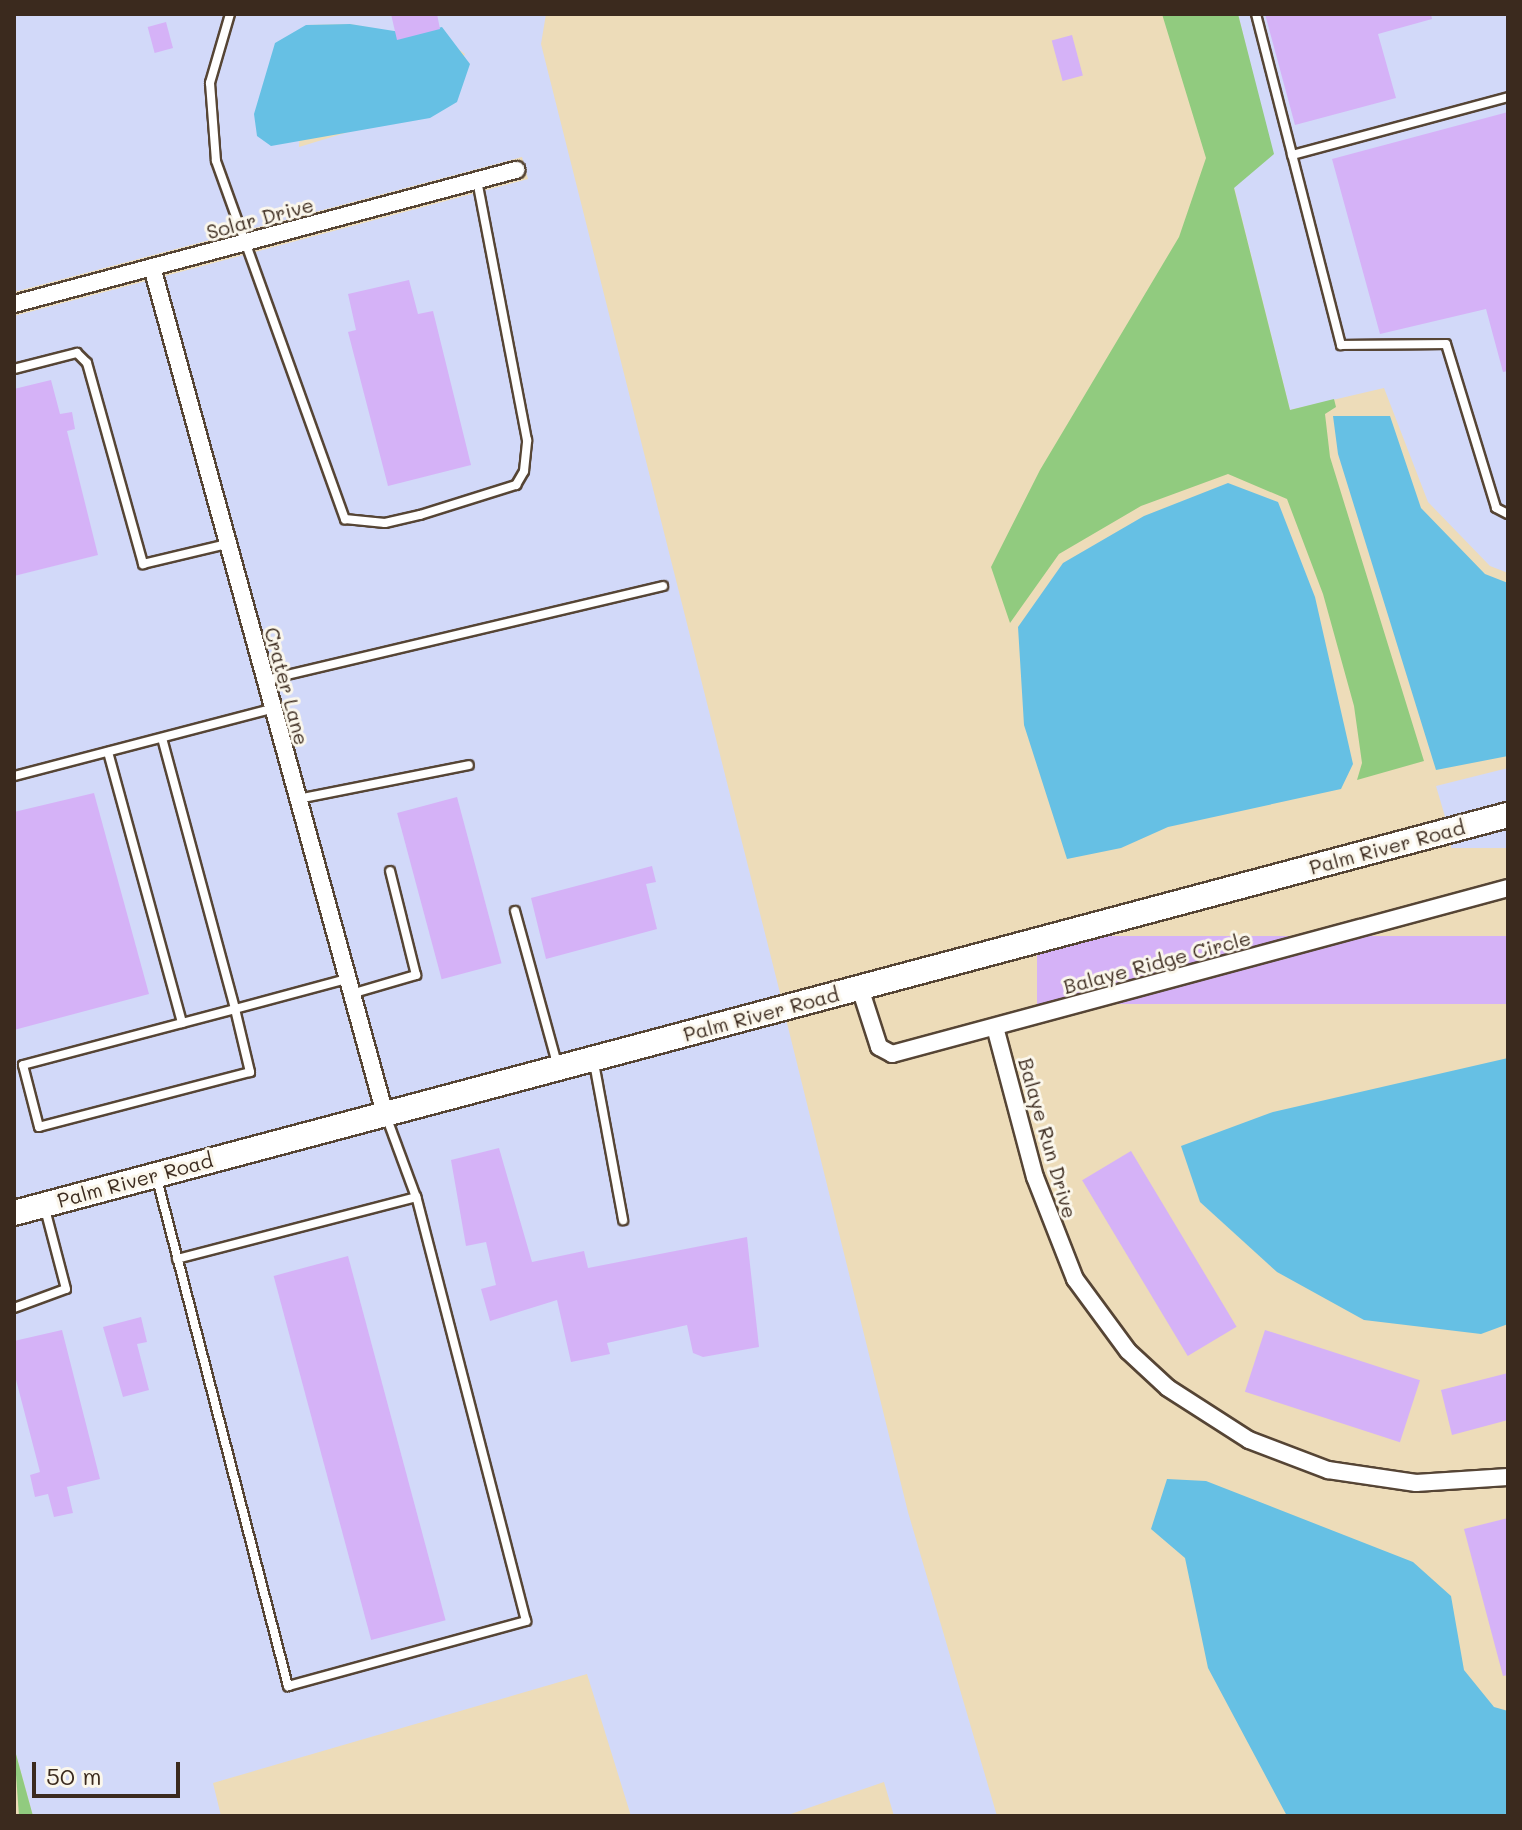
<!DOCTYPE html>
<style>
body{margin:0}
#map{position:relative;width:1522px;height:1830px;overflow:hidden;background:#eddcb9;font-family:Mali,sans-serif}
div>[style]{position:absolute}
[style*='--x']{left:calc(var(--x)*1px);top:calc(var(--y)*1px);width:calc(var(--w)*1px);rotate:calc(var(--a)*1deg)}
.built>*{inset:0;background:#d2d9f9;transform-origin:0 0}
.green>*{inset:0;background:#91cb7f}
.water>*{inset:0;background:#66c0e4}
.building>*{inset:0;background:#d5b2f7;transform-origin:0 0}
.roads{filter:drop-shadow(2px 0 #564535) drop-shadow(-2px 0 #564535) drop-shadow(0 2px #564535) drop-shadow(0 -2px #564535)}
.lane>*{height:8px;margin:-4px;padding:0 4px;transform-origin:4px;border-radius:4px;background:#fff}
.street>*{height:16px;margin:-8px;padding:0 8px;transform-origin:8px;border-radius:8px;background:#fff}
.secondary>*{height:24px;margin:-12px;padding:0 12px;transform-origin:12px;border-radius:12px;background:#fff}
span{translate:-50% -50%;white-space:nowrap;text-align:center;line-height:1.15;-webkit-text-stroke:6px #fbf7ec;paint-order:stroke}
.street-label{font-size:20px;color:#3b2a1e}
.frame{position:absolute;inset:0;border:16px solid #3b2a1e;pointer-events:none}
.scale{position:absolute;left:32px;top:1762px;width:148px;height:36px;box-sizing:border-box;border:4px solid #3b2a1e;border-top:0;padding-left:10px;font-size:24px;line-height:28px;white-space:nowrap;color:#3b2a1e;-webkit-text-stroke:6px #fbf7ec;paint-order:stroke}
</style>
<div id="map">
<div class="built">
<i style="clip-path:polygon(evenodd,14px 14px,546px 14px,541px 44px,781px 997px,391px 1100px,165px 276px,528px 179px,522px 157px,14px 292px,14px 14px,350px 24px,450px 43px,465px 54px,430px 117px,371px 125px,299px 147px,306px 25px,350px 24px)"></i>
<i style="clip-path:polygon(1238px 14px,1508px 14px,1508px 573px,1490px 566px,1428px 502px,1384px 388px,1290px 410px,1234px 187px,1273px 154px)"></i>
<i style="clip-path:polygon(146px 281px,372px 1106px,14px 1201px,14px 316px)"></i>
<i style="clip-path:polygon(1508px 768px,1508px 803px,1446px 820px,1436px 786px)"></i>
<i style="left:1508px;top:827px;width:21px;height:57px;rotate:90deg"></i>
<i style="clip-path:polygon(786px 1019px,908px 1512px,997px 1816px,894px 1816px,884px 1782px,785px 1816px,631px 1816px,587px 1674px,213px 1783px,221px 1816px,33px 1816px,14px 1747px,14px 1224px)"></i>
</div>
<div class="green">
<i style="clip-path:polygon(1162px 14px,1238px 14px,1274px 154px,1234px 188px,1290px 410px,1334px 399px,1336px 407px,1325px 414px,1330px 457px,1424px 761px,1357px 780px,1362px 763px,1354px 706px,1323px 594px,1287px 499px,1228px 474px,1141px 506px,1059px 554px,1010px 623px,991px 567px,1040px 470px,1179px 237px,1206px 158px)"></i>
<i style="clip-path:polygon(14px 1747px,33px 1816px,19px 1816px)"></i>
</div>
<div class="water">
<i style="clip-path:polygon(350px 24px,413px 34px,442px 27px,470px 64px,457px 102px,430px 118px,271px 146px,257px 136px,254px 114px,275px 43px,306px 25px)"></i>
<i style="clip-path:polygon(1333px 416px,1390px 416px,1421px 508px,1485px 574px,1508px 583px,1508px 756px,1436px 770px,1338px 454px)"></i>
<i style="clip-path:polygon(1228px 483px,1278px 502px,1315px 597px,1353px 764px,1341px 789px,1168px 827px,1121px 848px,1067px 859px,1024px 725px,1018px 627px,1063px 563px,1144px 516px)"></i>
<i style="clip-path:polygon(1508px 1058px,1508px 1324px,1481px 1334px,1364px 1320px,1277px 1272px,1200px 1202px,1181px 1146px,1273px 1112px)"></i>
<i style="clip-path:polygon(1167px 1479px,1206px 1481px,1413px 1562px,1451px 1596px,1464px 1670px,1494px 1707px,1508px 1711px,1508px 1816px,1287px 1816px,1208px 1668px,1185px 1558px,1151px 1529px)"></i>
</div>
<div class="building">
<i style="clip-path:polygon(391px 14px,437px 14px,440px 29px,397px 40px)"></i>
<i style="clip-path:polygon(1265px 14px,1431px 14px,1432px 19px,1378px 34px,1396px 98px,1295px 125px)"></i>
<i style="left:166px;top:22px;width:27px;height:19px;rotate:75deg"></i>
<i style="left:1072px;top:35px;width:42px;height:21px;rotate:75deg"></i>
<i style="clip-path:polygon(1508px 112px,1508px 371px,1503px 372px,1486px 309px,1380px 334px,1332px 159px)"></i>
<i style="clip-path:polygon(409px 280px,418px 314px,433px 311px,471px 465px,388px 486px,348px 332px,356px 330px,348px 294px)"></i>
<i style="clip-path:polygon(51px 380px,60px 414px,72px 412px,75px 429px,67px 431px,98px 555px,14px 576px,14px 389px)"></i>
<i style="clip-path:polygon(94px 793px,149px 994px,14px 1030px,14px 812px)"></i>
<i style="left:457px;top:797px;width:172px;height:62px;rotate:75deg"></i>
<i style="clip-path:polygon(652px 866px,656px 882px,646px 884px,657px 929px,546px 959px,531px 898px)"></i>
<i style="left:1508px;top:936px;width:68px;height:471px;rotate:90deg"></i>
<i style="clip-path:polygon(499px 1148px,532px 1262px,584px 1251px,588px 1268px,747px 1237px,759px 1347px,703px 1357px,693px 1353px,687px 1325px,607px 1343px,610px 1354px,571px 1362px,557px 1300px,490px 1321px,481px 1289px,496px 1285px,486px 1242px,466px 1246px,451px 1160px)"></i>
<i style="left:1131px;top:1151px;width:205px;height:57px;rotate:59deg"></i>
<i style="left:348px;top:1256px;width:377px;height:77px;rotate:75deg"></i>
<i style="clip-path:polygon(141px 1317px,147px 1342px,137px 1344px,149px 1390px,123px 1397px,103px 1327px)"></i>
<i style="clip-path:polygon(62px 1330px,100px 1479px,67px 1487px,73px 1513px,54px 1517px,48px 1494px,35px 1497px,30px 1475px,40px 1472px,14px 1372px,14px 1341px)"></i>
<i style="left:1265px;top:1330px;width:163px;height:65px;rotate:18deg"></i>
<i style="clip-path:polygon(1508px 1373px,1508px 1420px,1452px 1435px,1441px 1390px)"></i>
<i style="clip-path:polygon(1508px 1518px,1508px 1675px,1503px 1676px,1464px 1529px)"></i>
</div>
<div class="roads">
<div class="lane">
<i style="--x:230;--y:14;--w:72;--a:106.2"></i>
<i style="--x:210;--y:83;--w:78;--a:85.6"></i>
<i style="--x:216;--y:161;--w:381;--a:70.2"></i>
<i style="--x:345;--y:519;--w:40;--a:5.7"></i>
<i style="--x:385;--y:523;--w:36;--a:-13"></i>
<i style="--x:420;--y:515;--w:101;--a:-17.4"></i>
<i style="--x:516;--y:485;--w:16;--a:-60"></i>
<i style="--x:524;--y:471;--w:31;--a:-84"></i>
<i style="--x:527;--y:440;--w:264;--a:-100.9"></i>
<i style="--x:1256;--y:14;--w:342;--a:75.6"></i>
<i style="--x:1341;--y:345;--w:105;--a:-0.5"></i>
<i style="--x:1446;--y:344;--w:171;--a:73"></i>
<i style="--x:1496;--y:508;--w:13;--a:27"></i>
<i style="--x:1292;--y:155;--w:224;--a:-15"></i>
<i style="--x:14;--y:369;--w:65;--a:-14.3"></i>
<i style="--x:77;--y:353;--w:14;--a:45"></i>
<i style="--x:87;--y:363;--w:209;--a:74.4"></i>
<i style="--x:143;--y:564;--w:86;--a:-13.4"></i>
<i style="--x:266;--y:680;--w:408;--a:-13.3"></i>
<i style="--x:162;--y:738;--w:281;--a:74.9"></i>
<i style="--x:235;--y:1009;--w:65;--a:76.6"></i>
<i style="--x:250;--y:1072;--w:218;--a:165.4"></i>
<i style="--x:39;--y:1127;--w:64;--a:-104.5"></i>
<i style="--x:23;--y:1065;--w:219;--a:-14.8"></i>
<i style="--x:235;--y:1009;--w:115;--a:-15.1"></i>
<i style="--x:108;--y:752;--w:281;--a:74.7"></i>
<i style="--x:14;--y:776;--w:267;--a:-14.6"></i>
<i style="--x:298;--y:799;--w:174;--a:-11.2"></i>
<i style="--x:515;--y:911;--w:162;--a:74.6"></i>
<i style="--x:351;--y:994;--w:68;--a:-16.3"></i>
<i style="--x:416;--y:975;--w:107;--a:-104"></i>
<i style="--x:594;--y:1063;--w:160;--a:79.5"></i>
<i style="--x:157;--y:1179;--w:524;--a:75.51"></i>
<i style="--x:288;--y:1686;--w:247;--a:-15.3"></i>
<i style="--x:526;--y:1621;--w:438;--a:-104.5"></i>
<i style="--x:416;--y:1197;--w:86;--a:-110.3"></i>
<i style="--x:177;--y:1259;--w:247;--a:-14.5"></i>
<i style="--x:14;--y:1308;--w:55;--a:-20.1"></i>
<i style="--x:66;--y:1289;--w:83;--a:-104.7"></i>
</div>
<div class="street">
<i style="--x:152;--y:267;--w:878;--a:74.62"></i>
<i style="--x:14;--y:304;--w:520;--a:-14.95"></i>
<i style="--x:860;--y:988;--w:62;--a:72.1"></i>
<i style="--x:879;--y:1047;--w:15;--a:28"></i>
<i style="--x:892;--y:1054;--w:638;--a:-15.08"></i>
<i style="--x:995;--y:1027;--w:155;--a:75.1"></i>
<i style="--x:1035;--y:1177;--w:110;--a:68.6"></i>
<i style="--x:1075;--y:1279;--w:89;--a:53.6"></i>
<i style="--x:1128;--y:1351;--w:54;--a:42.8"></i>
<i style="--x:1168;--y:1388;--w:96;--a:32.7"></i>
<i style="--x:1249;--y:1440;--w:85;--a:20.8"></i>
<i style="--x:1328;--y:1470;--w:89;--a:8.4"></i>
<i style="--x:1416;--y:1483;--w:92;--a:-3.7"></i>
</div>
<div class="secondary">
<i style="--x:14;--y:1213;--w:1546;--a:-14.92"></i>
</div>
</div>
<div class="street-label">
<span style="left:260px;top:218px;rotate:-15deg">Solar Drive</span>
<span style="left:287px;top:686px;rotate:75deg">Crater Lane</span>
<span style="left:1387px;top:847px;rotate:-15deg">Palm River Road</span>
<span style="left:1157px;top:962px;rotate:-15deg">Balaye Ridge Circle</span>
<span style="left:761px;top:1014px;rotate:-15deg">Palm River Road</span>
<span style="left:1048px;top:1138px;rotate:74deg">Balaye Run Drive</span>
<span style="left:135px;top:1180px;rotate:-15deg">Palm River Road</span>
</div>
<div class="frame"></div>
<div class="scale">50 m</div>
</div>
